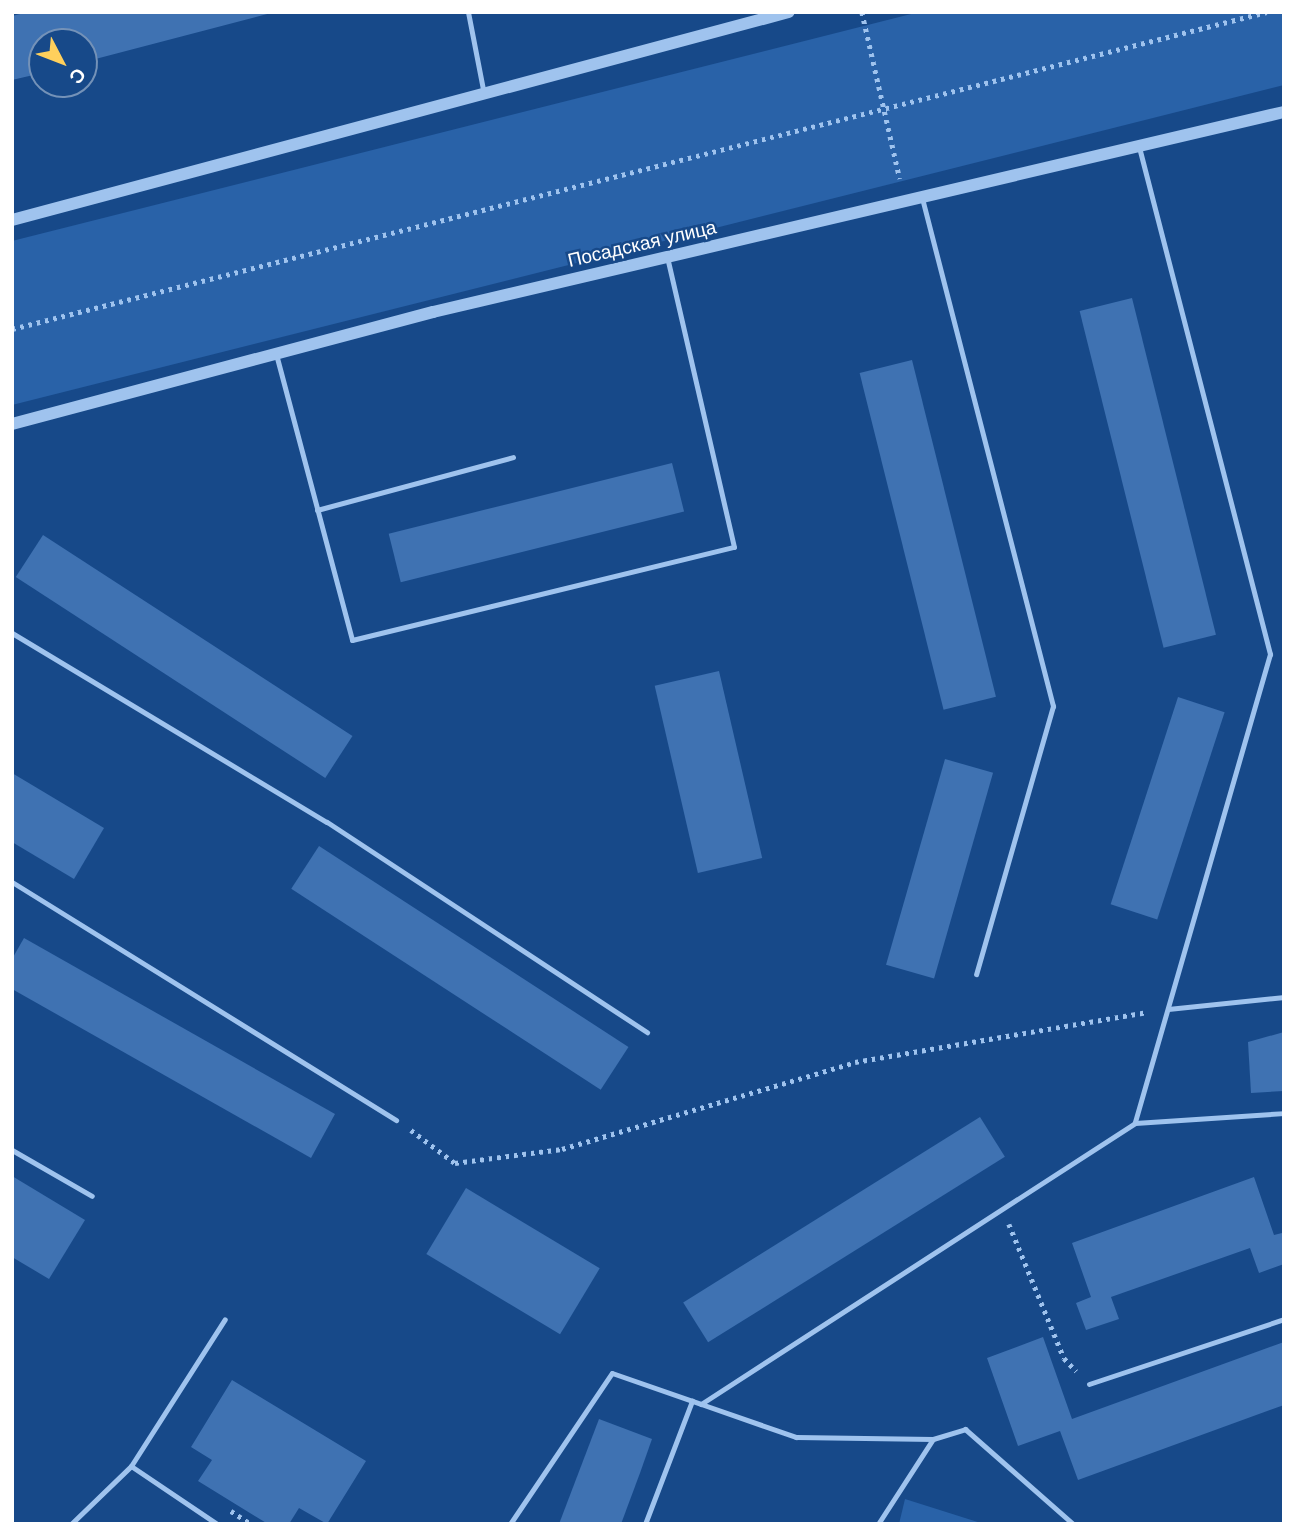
<!DOCTYPE html>
<meta charset="utf-8">
<style>
body{margin:0}
#map{position:relative;width:1296px;height:1536px;overflow:hidden;background:#174989;font-family:"DM Sans",sans-serif}
div>[style]{position:absolute}
[style*='--x']{left:calc(var(--x)*1px);top:calc(var(--y)*1px);width:calc(var(--w)*1px);rotate:calc(var(--a)*1deg)}
.green>*{inset:0;background:#2962a8}
.building>*{inset:0;background:#3f72b2;transform-origin:0 0}
.path>*{height:4.5px;margin-top:-2.25px;transform-origin:0;background:repeating-linear-gradient(90deg,#9fc3ee 0 3.5px,transparent 0 8.5px)}
.service>*{height:5px;margin:-2.5px;padding:0 2.5px;transform-origin:2.5px;border-radius:2.5px;background:#9fc3ee}
.tertiary>*{height:12px;margin:-6px;padding:0 6px;transform-origin:6px;border-radius:6px;background:#9fc3ee}
span{translate:-50% -50%;white-space:nowrap;text-align:center;line-height:1.15;-webkit-text-stroke:5px #174989;paint-order:stroke}
.street-label{font-size:19px;color:#fff}
.frame{position:absolute;inset:0;border:14px solid #fff;pointer-events:none}
.north{position:absolute;left:28px;top:28px;width:70px;height:70px;box-sizing:border-box;background:#174989;border:2px solid #7492b8;border-radius:50%;rotate:132deg;font-size:19px;font-weight:700;line-height:28px;text-align:center;color:#fff}
.north::after{content:'';display:block;margin:auto;width:24px;height:32px;background:#ffd05c;clip-path:polygon(50% 0,100% 100%,50% 72%,0 100%)}
</style>
<div id="map">
<div class="green">
<i style="clip-path:polygon(919px 12px,1284px 12px,1284px 85px,12px 405px,12px 241px)"></i>
<i style="clip-path:polygon(905px 1499px,984px 1524px,899px 1524px)"></i>
</div>
<div class="building">
<i style="clip-path:polygon(28px 12px,271px 12px,271px 13px,84px 62px,84px 42px,42px 42px,42px 73px,12px 80px,12px 16px)"></i>
<i style="left:1132px;top:298px;width:347px;height:54px;rotate:76deg"></i>
<i style="left:912px;top:360px;width:347px;height:54px;rotate:76deg"></i>
<i style="left:672px;top:463px;width:50px;height:292px;rotate:76deg"></i>
<i style="left:43px;top:535px;width:369px;height:50px;rotate:33deg"></i>
<i style="left:719px;top:671px;width:192px;height:66px;rotate:77deg"></i>
<i style="left:1178px;top:697px;width:49px;height:218px;rotate:18deg"></i>
<i style="left:945px;top:759px;width:50px;height:214px;rotate:16deg"></i>
<i style="clip-path:polygon(12px 773px,104px 828px,74px 879px,12px 842px)"></i>
<i style="left:319px;top:846px;width:369px;height:51px;rotate:33deg"></i>
<i style="clip-path:polygon(24px 938px,335px 1114px,311px 1158px,12px 989px,12px 959px)"></i>
<i style="clip-path:polygon(1284px 1032px,1284px 1091px,1251px 1093px,1248px 1042px)"></i>
<i style="left:980px;top:1117px;width:47px;height:350px;rotate:58deg"></i>
<i style="clip-path:polygon(12px 1176px,85px 1220px,49px 1279px,12px 1257px)"></i>
<i style="clip-path:polygon(1254px 1177px,1274px 1235px,1282px 1233px,1284px 1239px,1284px 1264px,1259px 1273px,1250px 1248px,1111px 1297px,1119px 1319px,1086px 1330px,1076px 1303px,1091px 1297px,1072px 1243px)"></i>
<i style="left:466px;top:1188px;width:156px;height:77px;rotate:31deg"></i>
<i style="clip-path:polygon(1043px 1337px,1072px 1419px,1284px 1342px,1284px 1405px,1078px 1480px,1060px 1431px,1018px 1446px,987px 1358px)"></i>
<i style="clip-path:polygon(232px 1380px,366px 1461px,327px 1524px,299px 1508px,289px 1524px,268px 1524px,198px 1481px,212px 1460px,191px 1447px)"></i>
<i style="clip-path:polygon(599px 1419px,652px 1439px,640px 1473px,621px 1524px,559px 1524px)"></i>
</div>
<div class="path">
<i style="--x:862;--y:12;--w:171;--a:77.2"></i>
<i style="--x:12;--y:329;--w:1294;--a:-14.18"></i>
<i style="--x:411;--y:1130;--w:55;--a:36.9"></i>
<i style="--x:455;--y:1163;--w:108;--a:-7.5"></i>
<i style="--x:562;--y:1149;--w:306;--a:-16.5"></i>
<i style="--x:855;--y:1062;--w:297;--a:-9.7"></i>
<i style="--x:1009;--y:1224;--w:145;--a:67.7"></i>
<i style="--x:1064;--y:1358;--w:18;--a:47"></i>
<i style="--x:231;--y:1511;--w:24;--a:33"></i>
</div>
<div class="service">
<i style="--x:468;--y:12;--w:84;--a:79"></i>
<i style="--x:1139;--y:147;--w:524;--a:75.51"></i>
<i style="--x:1270;--y:654;--w:488;--a:106.1"></i>
<i style="--x:1135;--y:1123;--w:149;--a:-3.8"></i>
<i style="--x:922;--y:198;--w:525;--a:75.54"></i>
<i style="--x:1053;--y:706;--w:279;--a:106"></i>
<i style="--x:276;--y:354;--w:296;--a:75.1"></i>
<i style="--x:352;--y:640;--w:393;--a:-13.7"></i>
<i style="--x:734;--y:547;--w:298;--a:-103"></i>
<i style="--x:317;--y:510;--w:203;--a:-15.1"></i>
<i style="--x:12;--y:633;--w:367;--a:31"></i>
<i style="--x:327;--y:822;--w:383;--a:33.3"></i>
<i style="--x:12;--y:882;--w:452;--a:31.8"></i>
<i style="--x:1168;--y:1009;--w:117;--a:-5.9"></i>
<i style="--x:12;--y:1150;--w:92;--a:29.9"></i>
<i style="--x:1089;--y:1384;--w:206;--a:-18.4"></i>
<i style="--x:701;--y:1404;--w:101;--a:19.2"></i>
<i style="--x:796;--y:1437;--w:137;--a:0.8"></i>
<i style="--x:933;--y:1439;--w:34;--a:-17"></i>
<i style="--x:965;--y:1429;--w:144;--a:41.3"></i>
<i style="--x:131;--y:1466;--w:174;--a:-57.4"></i>
<i style="--x:71;--y:1524;--w:83;--a:-44"></i>
<i style="--x:131;--y:1466;--w:104;--a:34"></i>
<i style="--x:510;--y:1524;--w:182;--a:-56"></i>
<i style="--x:612;--y:1373;--w:94;--a:19.2"></i>
<i style="--x:701;--y:1404;--w:517;--a:-32.92"></i>
<i style="--x:645;--y:1524;--w:132;--a:-69.1"></i>
<i style="--x:878;--y:1524;--w:101;--a:-57.1"></i>
</div>
<div class="tertiary">
<i style="--x:12;--y:220;--w:804;--a:-14.99"></i>
<i style="--x:12;--y:424;--w:436;--a:-14.9"></i>
<i style="--x:433;--y:312;--w:874;--a:-13.23"></i>
</div>
<div class="street-label">
<span style="left:642px;top:244px;rotate:-13deg">Посадская улица</span>
</div>
<div class="frame"></div>
<div class="north">С</div>
</div>
